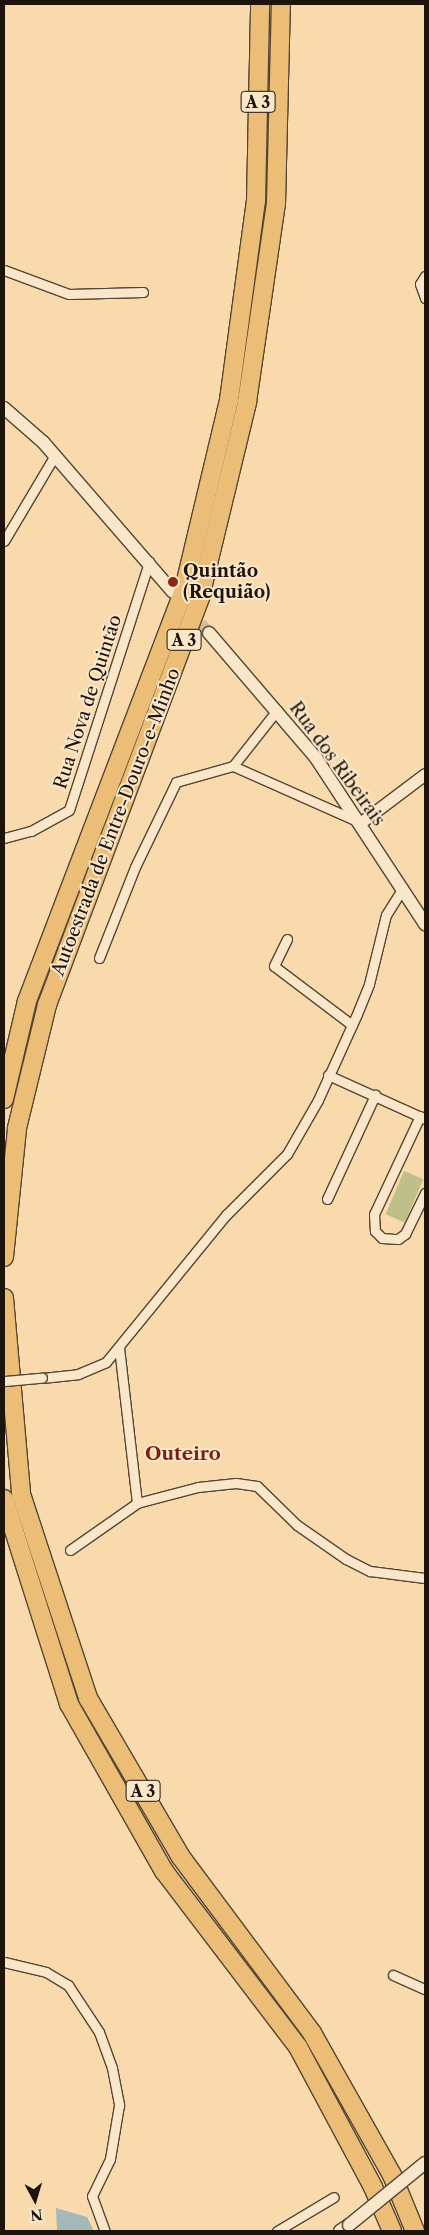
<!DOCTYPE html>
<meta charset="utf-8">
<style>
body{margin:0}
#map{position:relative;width:429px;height:2235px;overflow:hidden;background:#f8daad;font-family:"Libre Caslon Text",serif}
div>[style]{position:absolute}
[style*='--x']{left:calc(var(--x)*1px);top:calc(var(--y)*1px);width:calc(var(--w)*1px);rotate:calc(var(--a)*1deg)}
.green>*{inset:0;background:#bebf89;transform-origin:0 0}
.water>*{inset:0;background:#a5b7b7}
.secondary-tunnel>*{height:12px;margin-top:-6px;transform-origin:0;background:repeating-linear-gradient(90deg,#d7bc95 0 12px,transparent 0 18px)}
.roads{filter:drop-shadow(1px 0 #544634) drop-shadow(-1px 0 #544634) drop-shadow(0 1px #544634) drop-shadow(0 -1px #544634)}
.minor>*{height:9px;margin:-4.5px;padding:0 4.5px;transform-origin:4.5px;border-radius:4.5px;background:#fae7ca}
.tertiary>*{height:11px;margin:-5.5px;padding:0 5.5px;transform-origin:5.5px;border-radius:5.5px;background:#fae7ca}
.secondary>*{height:12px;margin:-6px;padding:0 6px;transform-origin:6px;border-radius:6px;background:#fae7ca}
.motorway>*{height:18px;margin:-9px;padding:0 9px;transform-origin:9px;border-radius:9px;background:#ecbd76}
.bridges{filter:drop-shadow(1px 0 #544634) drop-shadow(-1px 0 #544634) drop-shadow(0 1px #544634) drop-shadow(0 -1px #544634)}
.minor-bridge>*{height:9px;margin:-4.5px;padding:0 4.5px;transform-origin:4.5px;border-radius:4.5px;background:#fae7ca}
.secondary-bridge>*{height:12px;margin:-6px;padding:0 6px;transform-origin:6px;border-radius:6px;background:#fae7ca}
.dots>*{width:14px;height:14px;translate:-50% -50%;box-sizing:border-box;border:2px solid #fae7ca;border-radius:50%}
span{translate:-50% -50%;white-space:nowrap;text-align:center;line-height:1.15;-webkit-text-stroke:4px #fae7ca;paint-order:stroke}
.shield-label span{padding:1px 4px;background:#fae7ca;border:1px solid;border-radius:4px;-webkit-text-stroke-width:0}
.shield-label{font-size:16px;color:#1e140c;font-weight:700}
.poi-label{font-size:18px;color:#1e140c;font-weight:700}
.left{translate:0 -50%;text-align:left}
.street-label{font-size:18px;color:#1e140c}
.neighbourhood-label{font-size:19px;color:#7a1f14;font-weight:700}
.frame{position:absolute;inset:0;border:5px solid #1e140c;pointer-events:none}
.north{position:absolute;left:10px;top:2175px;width:50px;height:50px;-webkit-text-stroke:4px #fae7ca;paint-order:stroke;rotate:174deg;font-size:14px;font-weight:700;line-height:20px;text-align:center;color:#1e140c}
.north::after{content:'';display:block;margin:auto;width:18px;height:22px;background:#1e140c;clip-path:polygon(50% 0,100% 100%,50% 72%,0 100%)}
</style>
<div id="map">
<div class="green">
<i style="left:404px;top:1171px;width:21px;height:47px;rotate:23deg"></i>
</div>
<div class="water">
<i style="clip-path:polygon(56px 2208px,87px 2217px,94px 2231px,57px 2231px)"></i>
</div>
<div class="secondary-tunnel">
<i style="--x:189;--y:610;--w:30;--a:49"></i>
</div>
<div class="roads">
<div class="minor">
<i style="--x:4;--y:270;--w:69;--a:20.3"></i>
<i style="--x:69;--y:294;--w:74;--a:-1.5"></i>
<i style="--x:425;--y:276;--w:9;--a:122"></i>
<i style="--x:420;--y:284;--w:15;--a:70"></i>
<i style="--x:4;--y:541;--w:100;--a:-59.3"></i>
<i style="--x:233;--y:766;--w:71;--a:-51.8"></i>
<i style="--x:4;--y:838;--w:28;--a:-15"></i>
<i style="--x:31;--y:831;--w:43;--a:-28.9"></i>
<i style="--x:69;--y:810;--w:261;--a:-72.1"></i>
<i style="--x:287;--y:939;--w:30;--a:116"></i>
<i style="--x:274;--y:966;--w:98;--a:37.1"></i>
<i style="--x:99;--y:958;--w:98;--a:-68.4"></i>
<i style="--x:135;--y:867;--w:94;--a:-64.2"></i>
<i style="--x:176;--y:782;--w:59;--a:-15.7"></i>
<i style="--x:233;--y:766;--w:136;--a:23.9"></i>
<i style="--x:328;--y:1075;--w:107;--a:24.4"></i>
<i style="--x:420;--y:1116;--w:108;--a:115.1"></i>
<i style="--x:374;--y:1214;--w:17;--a:87"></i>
<i style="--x:375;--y:1231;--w:10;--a:45"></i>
<i style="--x:382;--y:1238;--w:16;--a:4"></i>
<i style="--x:398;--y:1239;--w:9;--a:-36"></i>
<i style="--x:405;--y:1234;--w:46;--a:-64"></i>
<i style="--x:327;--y:1199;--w:115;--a:-65.2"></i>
<i style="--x:42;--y:1378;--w:36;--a:-6"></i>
<i style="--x:78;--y:1374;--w:30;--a:-23"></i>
<i style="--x:106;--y:1362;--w:190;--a:-50.8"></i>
<i style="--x:226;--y:1215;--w:86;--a:-45"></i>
<i style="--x:287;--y:1154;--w:62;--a:-60.1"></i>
<i style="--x:318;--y:1100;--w:94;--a:-65.6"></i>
<i style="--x:357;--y:1014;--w:32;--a:-68"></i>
<i style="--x:369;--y:984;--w:71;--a:-76.2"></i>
<i style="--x:386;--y:915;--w:32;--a:-58"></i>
<i style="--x:137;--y:1503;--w:63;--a:-14.7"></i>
<i style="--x:198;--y:1487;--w:38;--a:-6"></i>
<i style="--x:236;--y:1483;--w:21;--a:8"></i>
<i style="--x:257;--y:1486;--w:56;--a:44.3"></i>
<i style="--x:297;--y:1525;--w:60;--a:34.8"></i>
<i style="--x:346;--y:1559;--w:27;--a:27"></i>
<i style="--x:370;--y:1571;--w:55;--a:7.3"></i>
<i style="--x:70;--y:1550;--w:82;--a:-35"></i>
<i style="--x:137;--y:1503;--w:156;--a:-96.6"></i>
<i style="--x:4;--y:1962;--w:43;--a:13.4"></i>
<i style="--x:46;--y:1972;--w:26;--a:31"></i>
<i style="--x:68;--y:1985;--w:56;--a:56.6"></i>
<i style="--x:99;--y:2032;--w:38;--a:70"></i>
<i style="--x:112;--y:2068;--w:38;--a:79"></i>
<i style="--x:119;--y:2105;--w:55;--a:99.5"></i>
<i style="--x:110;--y:2159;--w:41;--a:115.9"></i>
<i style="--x:92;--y:2196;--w:37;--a:70"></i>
<i style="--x:393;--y:1975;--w:35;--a:24"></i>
<i style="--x:277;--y:2231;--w:66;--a:-30.8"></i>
</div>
<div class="tertiary">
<i style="--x:360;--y:823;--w:81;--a:-37"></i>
</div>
<div class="secondary">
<i style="--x:4;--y:408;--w:52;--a:41.1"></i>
<i style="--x:43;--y:442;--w:198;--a:49.1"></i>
<i style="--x:209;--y:633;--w:165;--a:49.4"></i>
<i style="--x:316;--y:758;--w:199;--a:56.7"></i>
<i style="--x:340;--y:2231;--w:11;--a:-34"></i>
</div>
<div class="motorway">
<i style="--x:4;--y:1099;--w:101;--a:-76.8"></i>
<i style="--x:27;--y:1001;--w:441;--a:-69.1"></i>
<i style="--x:184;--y:589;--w:194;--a:-76.6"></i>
<i style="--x:229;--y:400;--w:201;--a:-82.3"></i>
<i style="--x:256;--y:201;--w:197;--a:-88.8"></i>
<i style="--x:4;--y:1257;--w:130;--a:-84.2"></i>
<i style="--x:17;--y:1128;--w:127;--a:-76.3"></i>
<i style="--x:47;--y:1005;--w:436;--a:-69.4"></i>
<i style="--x:200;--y:597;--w:201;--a:-76.4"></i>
<i style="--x:247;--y:402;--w:200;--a:-81.7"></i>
<i style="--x:276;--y:204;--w:200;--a:-88.6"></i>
<i style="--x:4;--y:1298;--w:197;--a:85"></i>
<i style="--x:21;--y:1494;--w:215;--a:71.8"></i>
<i style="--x:88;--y:1698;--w:184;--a:59.7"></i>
<i style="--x:181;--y:1857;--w:219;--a:53.3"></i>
<i style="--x:312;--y:2033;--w:163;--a:60.6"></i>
<i style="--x:392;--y:2175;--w:61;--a:67.7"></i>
<i style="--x:4;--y:1499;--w:215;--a:72.4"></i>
<i style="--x:69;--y:1704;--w:192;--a:60.4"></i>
<i style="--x:164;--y:1871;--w:221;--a:52.7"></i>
<i style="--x:298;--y:2047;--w:159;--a:61.8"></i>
<i style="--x:373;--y:2187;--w:48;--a:66.6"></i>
</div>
</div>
<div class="bridges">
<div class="minor-bridge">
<i style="--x:4;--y:1381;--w:38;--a:-5"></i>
</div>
<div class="secondary-bridge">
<i style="--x:349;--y:2225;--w:98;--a:-39.2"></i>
</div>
</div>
<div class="dots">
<i style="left:173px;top:582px;background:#8f2418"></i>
</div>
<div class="shield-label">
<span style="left:258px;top:102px">A 3</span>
<span style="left:184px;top:640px">A 3</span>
<span style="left:143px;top:1791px">A 3</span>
</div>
<div class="poi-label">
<span class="left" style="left:183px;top:582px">Quintão<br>(Requião)</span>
</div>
<div class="street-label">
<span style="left:88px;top:702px;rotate:-72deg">Rua Nova de Quintão</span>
<span style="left:337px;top:764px;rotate:54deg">Rua dos Ribeirais</span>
<span style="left:116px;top:822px;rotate:-69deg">Autoestrada de Entre-Douro-e-Minho</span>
</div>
<div class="neighbourhood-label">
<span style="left:183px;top:1454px">Outeiro</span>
</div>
<div class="frame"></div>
<div class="north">N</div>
</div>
